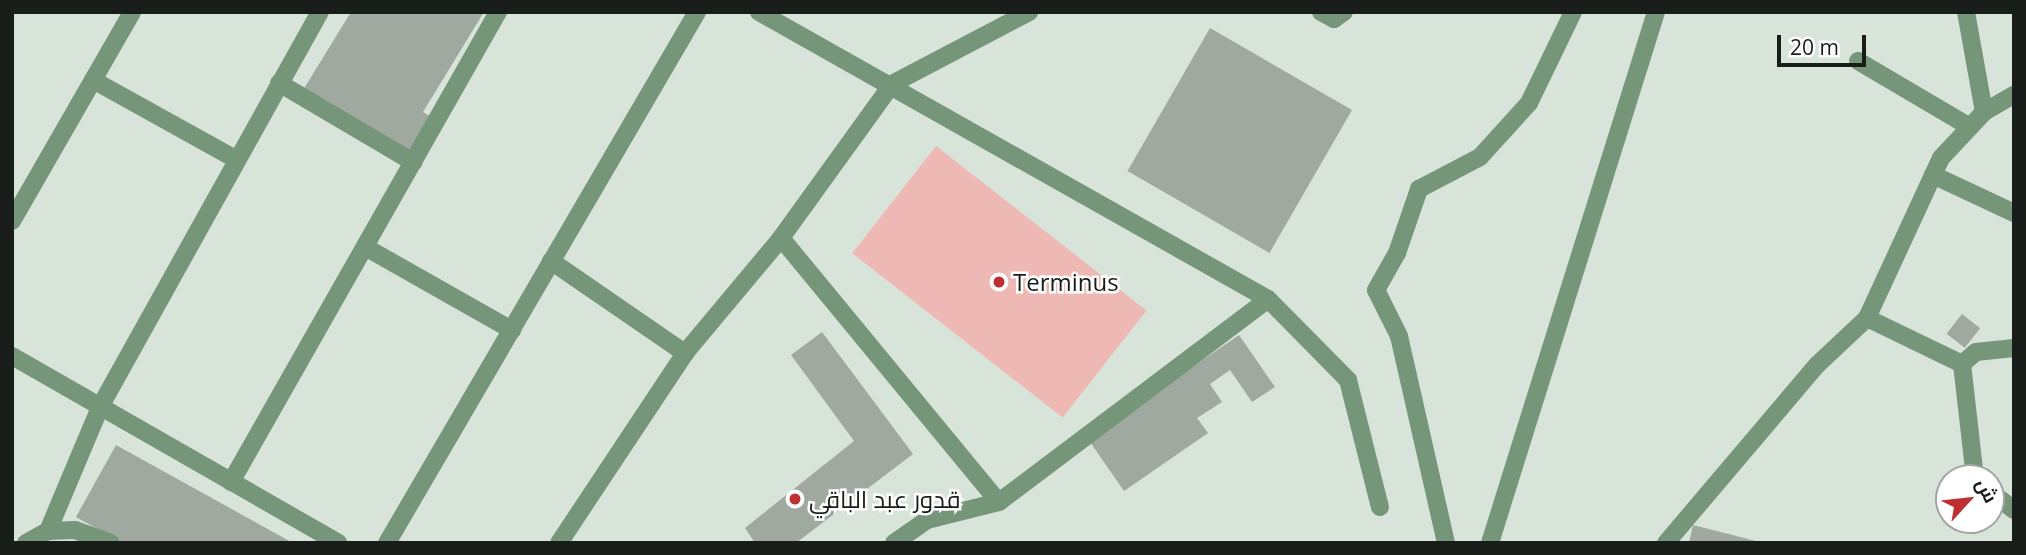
<!DOCTYPE html>
<meta charset="utf-8">
<style>
body{margin:0}
#map{position:relative;width:2026px;height:555px;overflow:hidden;background:#d8e3d9;font-family:"Open Sans",Cairo,sans-serif}
div>[style]{position:absolute}
[style*='--x']{left:calc(var(--x)*1px);top:calc(var(--y)*1px);width:calc(var(--w)*1px);rotate:calc(var(--a)*1deg)}
.green>*{inset:0;background:#eeb9b4;transform-origin:0 0}
.building>*{inset:0;background:#9fa9a0;transform-origin:0 0}
.minor>*{height:18px;margin:-9px;padding:0 9px;transform-origin:9px;border-radius:9px;background:#769679}
.dots>*{width:19px;height:19px;translate:-50% -50%;box-sizing:border-box;border:4px solid #fff;border-radius:50%}
span{translate:-50% -50%;white-space:nowrap;text-align:center;line-height:1.15;-webkit-text-stroke:5px #fff;paint-order:stroke}
.poi-label{font-size:24px;color:#191d19}
.left{translate:0 -50%;text-align:left}
.frame{position:absolute;inset:0;border:14px solid #191d19;pointer-events:none}
.north{position:absolute;left:1935px;top:464px;width:70px;height:70px;box-sizing:border-box;background:#fff;border:2px solid #a3a5a3;border-radius:50%;rotate:63deg;font-size:19px;font-weight:700;line-height:28px;text-align:center;color:#191d19}
.north::after{content:'';display:block;margin:auto;width:24px;height:32px;background:#be2f32;clip-path:polygon(50% 0,100% 100%,50% 72%,0 100%)}
.scale{position:absolute;left:1777px;top:35px;width:89px;height:32px;box-sizing:border-box;border:4px solid #191d19;border-top:0;padding-left:9px;font-size:21px;line-height:24px;white-space:nowrap;color:#191d19;-webkit-text-stroke:5px #fff;paint-order:stroke}
</style>
<div id="map">
<div class="green">
<i style="left:936px;top:146px;width:267px;height:136px;rotate:38deg"></i>
</div>
<div class="building">
<i style="clip-path:polygon(351px 12px,484px 12px,423px 112px,431px 117px,404px 160px,300px 95px)"></i>
<i style="left:1210px;top:28px;width:164px;height:165px;rotate:30deg"></i>
<i style="left:1962px;top:314px;width:23px;height:25px;rotate:38deg"></i>
<i style="clip-path:polygon(822px 332px,913px 454px,796px 543px,755px 543px,745px 528px,854px 441px,791px 355px)"></i>
<i style="clip-path:polygon(1239px 335px,1275px 387px,1252px 402px,1230px 370px,1210px 384px,1222px 402px,1197px 418px,1208px 433px,1124px 491px,1088px 439px)"></i>
<i style="clip-path:polygon(116px 445px,293px 543px,122px 543px,76px 517px)"></i>
<i style="clip-path:polygon(1693px 525px,1760px 542px,1760px 543px,1689px 543px)"></i>
</div>
<div class="minor">
<i style="--x:759;--y:12;--w:584;--a:29.42"></i>
<i style="--x:1268;--y:299;--w:114;--a:45.4"></i>
<i style="--x:1348;--y:380;--w:131;--a:75.9"></i>
<i style="--x:1321;--y:12;--w:15;--a:28"></i>
<i style="--x:1334;--y:19;--w:12;--a:-35"></i>
<i style="--x:1966;--y:12;--w:102;--a:79.8"></i>
<i style="--x:1858;--y:61;--w:130;--a:30.5"></i>
<i style="--x:93;--y:80;--w:161;--a:29"></i>
<i style="--x:279;--y:83;--w:156;--a:30.5"></i>
<i style="--x:1933;--y:175;--w:89;--a:25.1"></i>
<i style="--x:12;--y:221;--w:241;--a:-60.1"></i>
<i style="--x:781;--y:238;--w:342;--a:50.5"></i>
<i style="--x:365;--y:247;--w:169;--a:29.5"></i>
<i style="--x:551;--y:261;--w:163;--a:34.5"></i>
<i style="--x:1867;--y:318;--w:106;--a:25.8"></i>
<i style="--x:1962;--y:364;--w:115;--a:83.5"></i>
<i style="--x:12;--y:356;--w:376;--a:29.8"></i>
<i style="--x:1962;--y:364;--w:18;--a:-41"></i>
<i style="--x:1976;--y:352;--w:38;--a:-6"></i>
<i style="--x:231;--y:482;--w:541;--a:-60.4"></i>
<i style="--x:1991;--y:492;--w:29;--a:38"></i>
<i style="--x:48;--y:531;--w:134;--a:-67.2"></i>
<i style="--x:100;--y:407;--w:452;--a:-60.9"></i>
<i style="--x:26;--y:543;--w:25;--a:-29"></i>
<i style="--x:48;--y:531;--w:27;--a:-2"></i>
<i style="--x:75;--y:530;--w:38;--a:20"></i>
<i style="--x:387;--y:543;--w:615;--a:-59.72"></i>
<i style="--x:559;--y:543;--w:228;--a:-56.4"></i>
<i style="--x:685;--y:353;--w:150;--a:-50.1"></i>
<i style="--x:781;--y:238;--w:190;--a:-54.2"></i>
<i style="--x:892;--y:84;--w:155;--a:-27.7"></i>
<i style="--x:894;--y:543;--w:40;--a:-34.9"></i>
<i style="--x:927;--y:520;--w:74;--a:-14"></i>
<i style="--x:999;--y:502;--w:337;--a:-37"></i>
<i style="--x:1446;--y:543;--w:212;--a:-102.8"></i>
<i style="--x:1399;--y:336;--w:51;--a:-116.6"></i>
<i style="--x:1376;--y:290;--w:43;--a:-60.4"></i>
<i style="--x:1397;--y:253;--w:68;--a:-71"></i>
<i style="--x:1419;--y:189;--w:69;--a:-27.7"></i>
<i style="--x:1480;--y:157;--w:73;--a:-47.8"></i>
<i style="--x:1529;--y:103;--w:101;--a:-64.2"></i>
<i style="--x:1490;--y:543;--w:556;--a:-72.64"></i>
<i style="--x:1666;--y:543;--w:233;--a:-49.7"></i>
<i style="--x:1817;--y:365;--w:69;--a:-43.2"></i>
<i style="--x:1867;--y:318;--w:176;--a:-65.2"></i>
<i style="--x:1941;--y:158;--w:63;--a:-46.9"></i>
<i style="--x:1984;--y:112;--w:34;--a:-30"></i>
</div>
<div class="dots">
<i style="left:999px;top:282px;background:#be2f32"></i>
<i style="left:795px;top:499px;background:#be2f32"></i>
</div>
<div class="poi-label">
<span class="left" style="left:1013px;top:282px">Terminus</span>
<span class="left" style="left:809px;top:499px">قدور عبد الباقي</span>
</div>
<div class="frame"></div>
<div class="north">ش</div>
<div class="scale">20 m</div>
</div>
